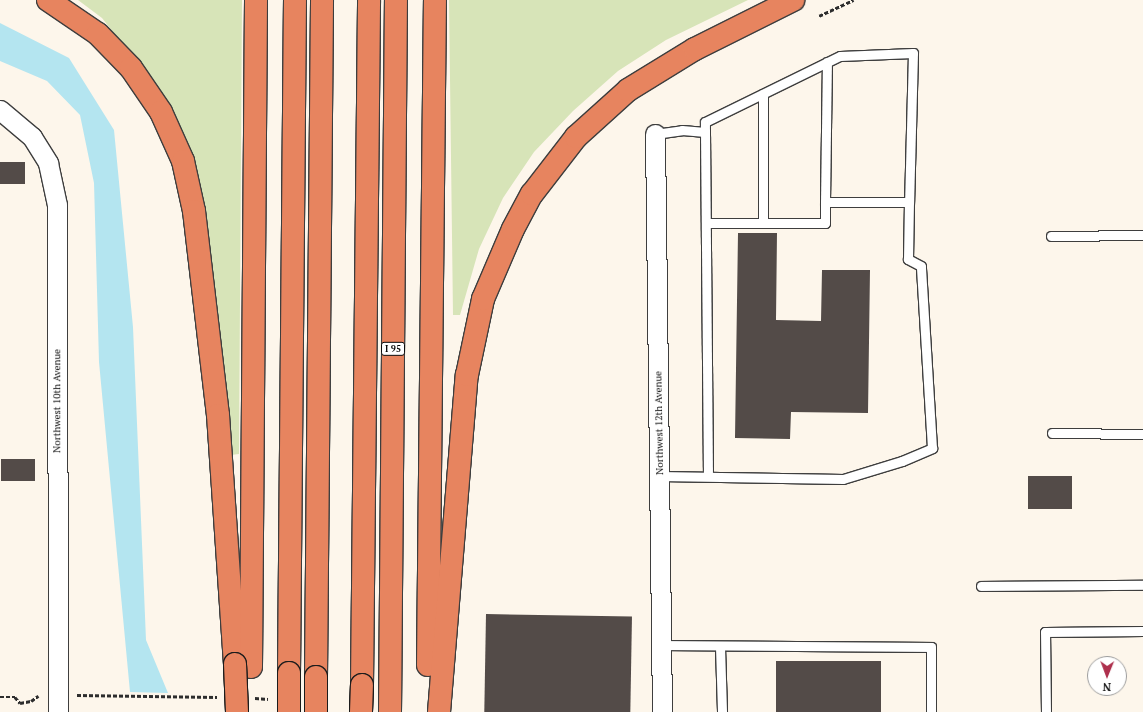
<!DOCTYPE html>
<style>
body{margin:0}
#map{position:relative;width:1143px;height:712px;overflow:hidden;background:#fdf6eb;font-family:"PT Serif",serif}
div>[style]{position:absolute}
[style*='--x']{left:calc(var(--x)*1px);top:calc(var(--y)*1px);width:calc(var(--w)*1px);rotate:calc(var(--a)*1deg)}
.green>*{inset:0;background:#d7e4b8}
.water>*{inset:0;background:#b4e5f0}
.building>*{inset:0;background:#534b48;transform-origin:0 0}
.path>*{height:2.5px;margin-top:-1.25px;transform-origin:0;background:repeating-linear-gradient(90deg,#2d2d2d 0 4px,transparent 0 6px)}
.roads{filter:drop-shadow(1px 0 #3e3e3e) drop-shadow(-1px 0 #3e3e3e) drop-shadow(0 1px #3e3e3e) drop-shadow(0 -1px #3e3e3e)}
.service>*{height:9px;margin:-4.5px;padding:0 4.5px;transform-origin:4.5px;border-radius:4.5px;background:#fff}
.minor>*{height:19px;margin:-9.5px;padding:0 9.5px;transform-origin:9.5px;border-radius:9.5px;background:#fff}
.motorway>*{height:22px;margin:-11px;padding:0 11px;transform-origin:11px;border-radius:11px;background:#e7845f}
.bridges{filter:drop-shadow(1px 0 #1c1c1c) drop-shadow(-1px 0 #1c1c1c) drop-shadow(0 1px #1c1c1c) drop-shadow(0 -1px #1c1c1c)}
.motorway-bridge>*{height:22px;margin:-11px;padding:0 11px;transform-origin:11px;border-radius:11px;background:#e7845f}
span{translate:-50% -50%;white-space:nowrap;text-align:center;line-height:1.15;-webkit-text-stroke:4px #fff;paint-order:stroke}
.shield-label span{padding:1px 3px;background:#fff;border:1px solid;border-radius:3px;-webkit-text-stroke-width:0}
.shield-label{font-size:9px;color:#0b0b0b;font-weight:700}
.street-label{font-size:10px;color:#0b0b0b}
.north{position:absolute;left:1087px;top:656px;width:40px;height:40px;box-sizing:border-box;background:#fff;border:1px solid #9d9d9d;border-radius:50%;rotate:181deg;font-size:11px;font-weight:700;line-height:16px;text-align:center;color:#0b0b0b}
.north::after{content:'';display:block;margin:auto;width:14px;height:18px;background:#ae304d;clip-path:polygon(50% 0,100% 100%,50% 72%,0 100%)}
</style>
<div id="map">
<div class="green">
<i style="clip-path:polygon(78px 0,242px 0,239px 454px,231px 455px,217px 323px,155px 85px,102px 18px)"></i>
<i style="clip-path:polygon(449px 0,748px 0,666px 40px,618px 71px,573px 111px,534px 152px,503px 198px,479px 249px,460px 315px,453px 315px)"></i>
</div>
<div class="water">
<i style="clip-path:polygon(0 23px,69px 58px,114px 130px,133px 327px,146px 640px,168px 693px,130px 692px,99px 362px,94px 183px,80px 115px,47px 81px,0 61px)"></i>
</div>
<div class="building">
<i style="left:0;top:162px;width:25px;height:22px"></i>
<i style="clip-path:polygon(738px 233px,777px 233px,776px 320px,821px 321px,822px 270px,870px 270px,868px 413px,791px 412px,790px 439px,735px 438px)"></i>
<i style="left:35px;top:459px;width:22px;height:34px;rotate:90deg"></i>
<i style="left:1028px;top:476px;width:44px;height:33px"></i>
<i style="left:486px;top:614px;width:146px;height:98px;rotate:1deg"></i>
<i style="left:776px;top:661px;width:105px;height:51px"></i>
</div>
<div class="path">
<i style="--x:819;--y:16;--w:38;--a:-25"></i>
<i style="--x:77;--y:695;--w:140;--a:0.8"></i>
<i style="--x:0;--y:697;--w:15;--a:0"></i>
<i style="--x:15;--y:697;--w:8;--a:50"></i>
<i style="--x:20;--y:703;--w:11;--a:-10"></i>
<i style="--x:31;--y:701;--w:9;--a:-36"></i>
<i style="--x:255;--y:698;--w:13;--a:4"></i>
</div>
<div class="roads">
<div class="service">
<i style="--x:655;--y:134;--w:27;--a:-8"></i>
<i style="--x:682;--y:130;--w:23;--a:5"></i>
<i style="--x:706;--y:223;--w:119;--a:0"></i>
<i style="--x:825;--y:223;--w:21;--a:-90"></i>
<i style="--x:763;--y:223;--w:129;--a:-90"></i>
<i style="--x:1051;--y:236;--w:92;--a:-0.6"></i>
<i style="--x:1052;--y:433;--w:91;--a:0.6"></i>
<i style="--x:659;--y:476;--w:184;--a:0.9"></i>
<i style="--x:843;--y:479;--w:62;--a:-17"></i>
<i style="--x:902;--y:461;--w:33;--a:-23"></i>
<i style="--x:932;--y:448;--w:182;--a:-93.5"></i>
<i style="--x:921;--y:266;--w:15;--a:-152"></i>
<i style="--x:908;--y:259;--w:57;--a:-89"></i>
<i style="--x:708;--y:476;--w:354;--a:-90.5"></i>
<i style="--x:705;--y:122;--w:150;--a:-26.1"></i>
<i style="--x:840;--y:56;--w:73;--a:-2.4"></i>
<i style="--x:913;--y:53;--w:149;--a:91.5"></i>
<i style="--x:909;--y:202;--w:84;--a:180"></i>
<i style="--x:825;--y:202;--w:140;--a:-89.2"></i>
<i style="--x:981;--y:586;--w:162;--a:-0.4"></i>
<i style="--x:662;--y:645;--w:269;--a:0.4"></i>
<i style="--x:931;--y:647;--w:65;--a:90"></i>
<i style="--x:720;--y:647;--w:65;--a:88.2"></i>
<i style="--x:1046;--y:712;--w:80;--a:-90.7"></i>
<i style="--x:1045;--y:632;--w:98;--a:-0.6"></i>
</div>
<div class="minor">
<i style="--x:0;--y:110;--w:42;--a:40.2"></i>
<i style="--x:32;--y:137;--w:31;--a:58"></i>
<i style="--x:48;--y:163;--w:43;--a:77.9"></i>
<i style="--x:57;--y:205;--w:507;--a:89.89"></i>
<i style="--x:655;--y:134;--w:578;--a:89.31"></i>
</div>
<div class="motorway">
<i style="--x:48;--y:0;--w:60;--a:34.2"></i>
<i style="--x:98;--y:34;--w:47;--a:45.9"></i>
<i style="--x:131;--y:68;--w:53;--a:55.7"></i>
<i style="--x:161;--y:112;--w:54;--a:65.8"></i>
<i style="--x:183;--y:161;--w:51;--a:77.6"></i>
<i style="--x:194;--y:211;--w:205;--a:83.3"></i>
<i style="--x:218;--y:415;--w:250;--a:86.1"></i>
<i style="--x:428;--y:665;--w:665;--a:-89.4"></i>
<i style="--x:251;--y:667;--w:667;--a:-89.57"></i>
<i style="--x:289;--y:673;--w:673;--a:-89.49"></i>
<i style="--x:316;--y:677;--w:677;--a:-89.49"></i>
<i style="--x:362;--y:685;--w:685;--a:-89.41"></i>
<i style="--x:390;--y:712;--w:712;--a:-89.52"></i>
<i style="--x:439;--y:712;--w:338;--a:-85.3"></i>
<i style="--x:467;--y:375;--w:78;--a:-78.1"></i>
<i style="--x:483;--y:299;--w:76;--a:-66.8"></i>
<i style="--x:513;--y:229;--w:40;--a:-62"></i>
<i style="--x:532;--y:194;--w:72;--a:-52.3"></i>
<i style="--x:576;--y:137;--w:70;--a:-42.1"></i>
<i style="--x:628;--y:90;--w:79;--a:-31.5"></i>
<i style="--x:695;--y:49;--w:110;--a:-26.6"></i>
</div>
</div>
<div class="bridges">
<div class="motorway-bridge">
<i style="--x:235;--y:664;--w:48;--a:87.6"></i>
<i style="--x:289;--y:712;--w:39;--a:-90"></i>
<i style="--x:316;--y:712;--w:35;--a:-90"></i>
<i style="--x:361;--y:712;--w:27;--a:-88"></i>
</div>
</div>
<div class="shield-label">
<span style="left:393px;top:349px">I 95</span>
</div>
<div class="street-label">
<span style="left:57px;top:401px;rotate:-90deg">Northwest 10th Avenue</span>
<span style="left:659px;top:423px;rotate:-91deg">Northwest 12th Avenue</span>
</div>
<div class="north">N</div>
</div>
